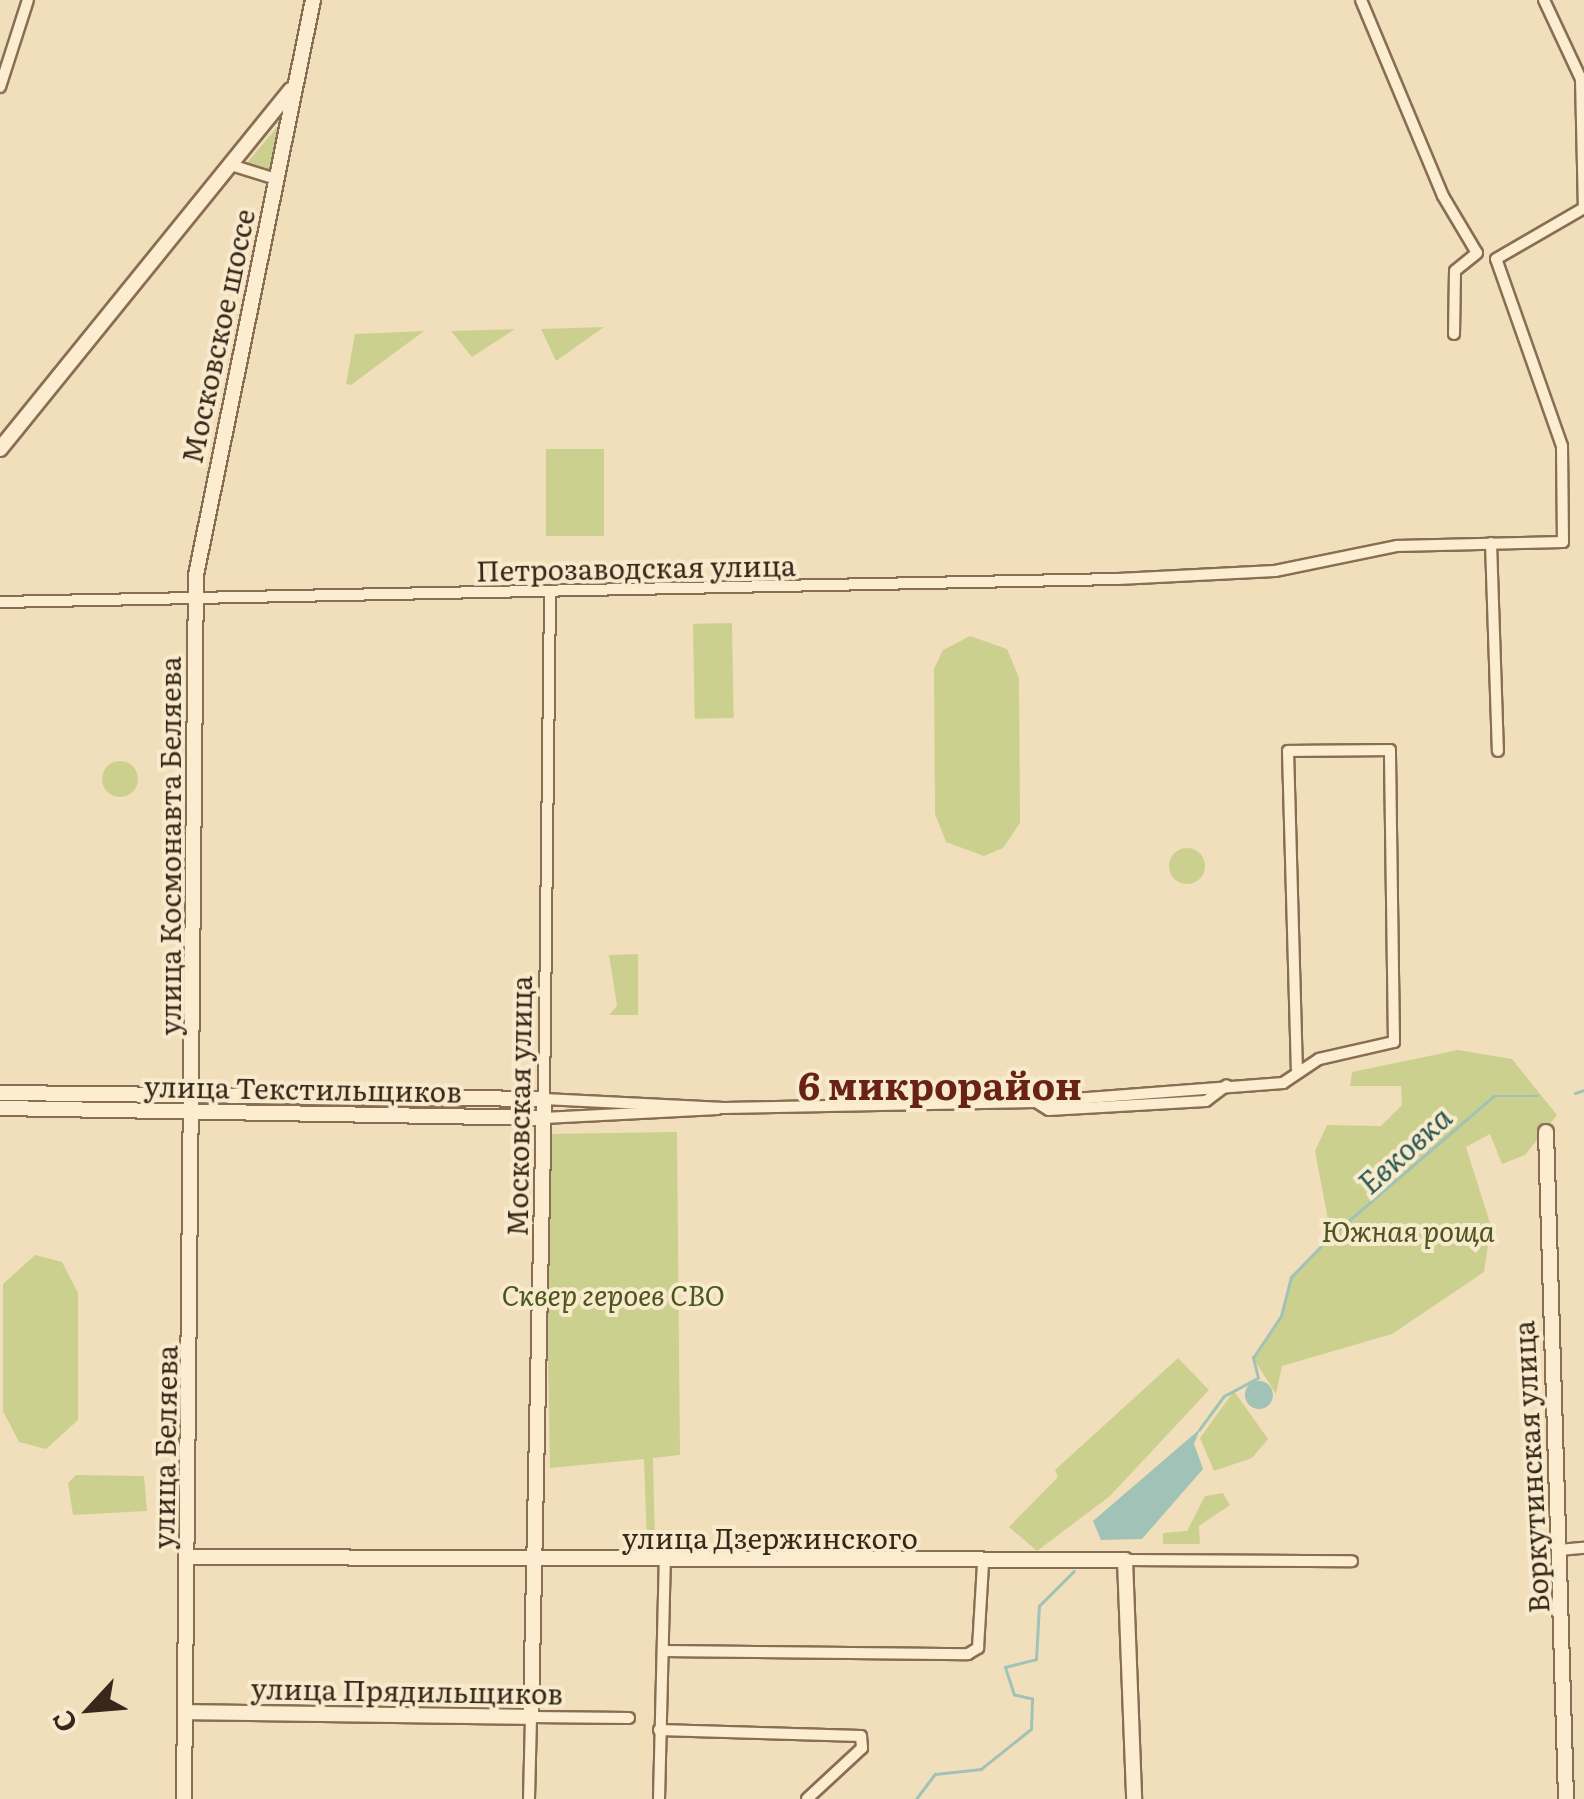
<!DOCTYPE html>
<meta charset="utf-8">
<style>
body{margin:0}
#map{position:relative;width:1584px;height:1799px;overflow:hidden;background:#f1dfbc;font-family:Literata,serif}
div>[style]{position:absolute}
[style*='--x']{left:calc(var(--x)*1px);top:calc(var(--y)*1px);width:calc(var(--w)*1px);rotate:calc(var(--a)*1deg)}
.green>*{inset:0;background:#ccd08f;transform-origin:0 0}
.round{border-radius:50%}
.water>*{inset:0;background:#a0c2b7}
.stream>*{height:2.5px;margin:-1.25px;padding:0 1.25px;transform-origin:1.25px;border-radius:1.25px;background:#a0c2b7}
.roads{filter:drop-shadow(2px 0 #8a6e54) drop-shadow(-2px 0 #8a6e54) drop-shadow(0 2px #8a6e54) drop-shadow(0 -2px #8a6e54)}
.street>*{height:10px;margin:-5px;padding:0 5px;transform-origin:5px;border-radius:5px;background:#fcedd0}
.secondary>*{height:14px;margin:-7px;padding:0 7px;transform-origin:7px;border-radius:7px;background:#fcedd0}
span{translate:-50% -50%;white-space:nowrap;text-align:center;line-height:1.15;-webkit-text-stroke:8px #f8eacc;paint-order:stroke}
.street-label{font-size:28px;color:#38271a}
.park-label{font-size:28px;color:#4b561f;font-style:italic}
.water-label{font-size:30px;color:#285954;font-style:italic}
.district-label{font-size:38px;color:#692316;font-weight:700}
.north{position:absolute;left:40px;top:1659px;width:100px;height:100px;-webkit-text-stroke:8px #f8eacc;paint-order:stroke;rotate:244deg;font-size:28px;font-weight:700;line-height:40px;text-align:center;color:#38271a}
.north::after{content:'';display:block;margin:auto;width:35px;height:45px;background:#38271a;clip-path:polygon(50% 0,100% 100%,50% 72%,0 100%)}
</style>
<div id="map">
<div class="green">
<i style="clip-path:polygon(278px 126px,271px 174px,245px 165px)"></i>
<i style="clip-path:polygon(604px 327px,556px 361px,541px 329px)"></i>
<i style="clip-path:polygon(515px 329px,472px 357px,451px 331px)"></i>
<i style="clip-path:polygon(424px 331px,351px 385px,346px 384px,355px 334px)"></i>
<i style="left:546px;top:449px;width:58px;height:87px"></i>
<i style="left:732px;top:623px;width:95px;height:39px;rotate:89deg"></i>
<i style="clip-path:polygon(970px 636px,1007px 649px,1019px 678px,1020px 823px,1003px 848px,984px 856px,946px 842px,935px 814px,934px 669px,943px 650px)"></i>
<i class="round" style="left:102px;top:761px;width:36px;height:36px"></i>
<i class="round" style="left:1169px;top:848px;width:36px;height:36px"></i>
<i style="clip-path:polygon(638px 954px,638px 1015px,609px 1015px,617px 1006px,609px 955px)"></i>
<i style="clip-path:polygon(1458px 1050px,1512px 1059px,1557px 1115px,1525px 1155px,1502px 1164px,1490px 1134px,1466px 1147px,1491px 1226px,1484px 1272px,1392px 1334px,1282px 1366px,1276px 1394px,1253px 1358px,1281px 1316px,1291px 1277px,1331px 1236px,1315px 1151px,1327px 1125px,1381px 1126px,1402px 1105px,1401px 1086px,1350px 1086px,1352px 1072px)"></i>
<i style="clip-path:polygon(677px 1132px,680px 1455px,653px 1458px,655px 1544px,647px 1544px,644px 1459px,550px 1468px,544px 1134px)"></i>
<i style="clip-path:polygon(35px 1255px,62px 1262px,78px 1293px,78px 1420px,46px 1449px,19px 1442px,3px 1411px,3px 1284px)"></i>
<i style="clip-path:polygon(1178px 1358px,1209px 1390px,1110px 1496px,1037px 1551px,1009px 1527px,1058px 1477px,1055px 1470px)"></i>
<i style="clip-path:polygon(1234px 1391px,1268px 1439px,1252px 1458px,1214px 1471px,1200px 1438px)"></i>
<i style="clip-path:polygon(76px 1475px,144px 1476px,147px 1511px,73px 1515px,68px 1483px)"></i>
<i style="clip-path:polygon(1223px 1493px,1230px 1505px,1199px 1526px,1200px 1544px,1163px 1544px,1163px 1533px,1187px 1531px,1205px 1496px)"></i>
</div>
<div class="water">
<i class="round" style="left:1245px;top:1381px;width:28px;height:28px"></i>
<i style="clip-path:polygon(1200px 1429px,1194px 1444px,1203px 1469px,1142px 1539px,1101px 1540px,1093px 1521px)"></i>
</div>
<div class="stream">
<i style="--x:1575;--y:1093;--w:9;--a:-18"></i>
<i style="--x:1199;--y:1430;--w:42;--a:-53.7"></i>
<i style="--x:1224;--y:1396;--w:38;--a:-28"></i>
<i style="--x:1258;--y:1378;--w:21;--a:-104"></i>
<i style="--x:1253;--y:1358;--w:50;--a:-56.3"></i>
<i style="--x:1281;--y:1316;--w:40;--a:-75.6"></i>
<i style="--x:1291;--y:1277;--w:57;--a:-45.7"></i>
<i style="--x:1331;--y:1236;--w:215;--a:-40.7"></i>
<i style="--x:1494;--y:1096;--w:44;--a:0"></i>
<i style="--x:916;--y:1799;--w:31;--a:-53"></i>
<i style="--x:935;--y:1774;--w:46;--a:-6.2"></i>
<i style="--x:981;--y:1769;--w:64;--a:-38.7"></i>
<i style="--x:1031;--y:1729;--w:30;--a:-88"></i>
<i style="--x:1032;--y:1699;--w:18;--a:-167"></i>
<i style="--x:1014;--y:1695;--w:29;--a:-108"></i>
<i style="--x:1005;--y:1667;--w:32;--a:-14"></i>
<i style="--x:1036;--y:1659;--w:53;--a:-86.8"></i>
<i style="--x:1039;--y:1606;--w:49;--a:-45"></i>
</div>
<div class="roads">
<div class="street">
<i style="--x:1361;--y:0;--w:212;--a:67.3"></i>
<i style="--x:1443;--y:196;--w:66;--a:59.2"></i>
<i style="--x:1477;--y:253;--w:28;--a:141"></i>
<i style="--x:1455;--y:271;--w:63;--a:90.9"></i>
<i style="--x:1544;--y:0;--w:87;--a:64.9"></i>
<i style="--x:1581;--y:79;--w:129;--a:88.7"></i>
<i style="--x:0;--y:87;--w:91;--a:-72.2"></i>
<i style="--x:231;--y:165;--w:47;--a:17.3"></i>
<i style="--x:1491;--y:543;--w:208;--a:88.1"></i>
<i style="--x:550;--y:594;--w:505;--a:90.68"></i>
<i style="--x:544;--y:1099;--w:180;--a:2.9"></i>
<i style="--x:724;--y:1108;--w:312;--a:-1.1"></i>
<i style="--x:1036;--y:1102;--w:248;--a:-4.4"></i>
<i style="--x:1283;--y:1083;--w:43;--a:-33.7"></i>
<i style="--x:1319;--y:1059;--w:77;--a:-12.8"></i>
<i style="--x:1394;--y:1042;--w:292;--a:-90.8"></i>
<i style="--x:1390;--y:750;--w:102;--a:179.4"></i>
<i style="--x:1288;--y:751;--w:318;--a:88.4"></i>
<i style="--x:0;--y:602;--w:1118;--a:-1.18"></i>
<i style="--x:1118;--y:579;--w:157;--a:-2.9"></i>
<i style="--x:1275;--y:571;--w:125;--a:-11.6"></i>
<i style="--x:1397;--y:546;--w:166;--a:-1.4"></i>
<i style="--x:1563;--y:542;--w:96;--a:-90.6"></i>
<i style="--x:1562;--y:446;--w:198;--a:-109.4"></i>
<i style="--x:1496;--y:259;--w:102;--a:-30.1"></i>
<i style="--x:1036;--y:1102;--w:15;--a:32"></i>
<i style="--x:1049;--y:1110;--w:157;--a:-3.3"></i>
<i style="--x:1206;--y:1101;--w:26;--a:-37"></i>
<i style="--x:544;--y:1118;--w:174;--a:-3"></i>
<i style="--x:1559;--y:1550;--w:25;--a:-5"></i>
<i style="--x:1125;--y:1560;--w:227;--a:0.3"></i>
<i style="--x:663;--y:1651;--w:305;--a:0.6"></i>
<i style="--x:968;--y:1654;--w:12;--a:-31"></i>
<i style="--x:978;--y:1648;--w:85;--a:-86.6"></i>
<i style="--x:659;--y:1730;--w:202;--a:1.7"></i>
<i style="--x:861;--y:1736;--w:12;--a:85"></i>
<i style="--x:862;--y:1748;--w:75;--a:137.2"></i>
<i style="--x:529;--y:1799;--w:82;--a:-88.6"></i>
<i style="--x:531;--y:1717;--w:98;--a:0.6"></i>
<i style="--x:659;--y:1799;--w:238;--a:-88.6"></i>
</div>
<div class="secondary">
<i style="--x:0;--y:449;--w:462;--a:-51"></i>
<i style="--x:0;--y:1093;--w:544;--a:0.63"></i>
<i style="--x:544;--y:1099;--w:618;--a:91.21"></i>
<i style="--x:531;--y:1717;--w:346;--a:-179.2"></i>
<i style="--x:0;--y:1108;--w:544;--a:1.05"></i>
<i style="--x:1546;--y:1132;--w:667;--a:88.28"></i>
<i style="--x:187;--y:1557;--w:938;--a:0.18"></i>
<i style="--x:1125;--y:1560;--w:239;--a:87.8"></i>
<i style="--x:184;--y:1799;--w:1224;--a:-89.44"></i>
<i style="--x:196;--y:575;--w:587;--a:-78.5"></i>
</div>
</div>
<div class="street-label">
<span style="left:217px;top:336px;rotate:-78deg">Московское шоссе</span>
<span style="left:636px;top:567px;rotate:-1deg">Петрозаводская улица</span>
<span style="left:169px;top:846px;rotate:-90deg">улица Космонавта Беляева</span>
<span style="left:303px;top:1088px;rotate:1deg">улица Текстильщиков</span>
<span style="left:518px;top:1106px;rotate:-89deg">Московская улица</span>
<span style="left:164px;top:1447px;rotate:-89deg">улица Беляева</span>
<span style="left:1530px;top:1467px;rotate:-93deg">Воркутинская улица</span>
<span style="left:770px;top:1537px">улица Дзержинского</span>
<span style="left:407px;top:1690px;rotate:1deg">улица Прядильщиков</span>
</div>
<div class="park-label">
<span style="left:1408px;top:1230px">Южная роща</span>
<span style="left:613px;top:1294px">Сквер героев СВО</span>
</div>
<div class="water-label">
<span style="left:1404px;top:1149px;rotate:-42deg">Евковка</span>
</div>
<div class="district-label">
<span style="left:940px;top:1084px">6 микрорайон</span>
</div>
<div class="north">С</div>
</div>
